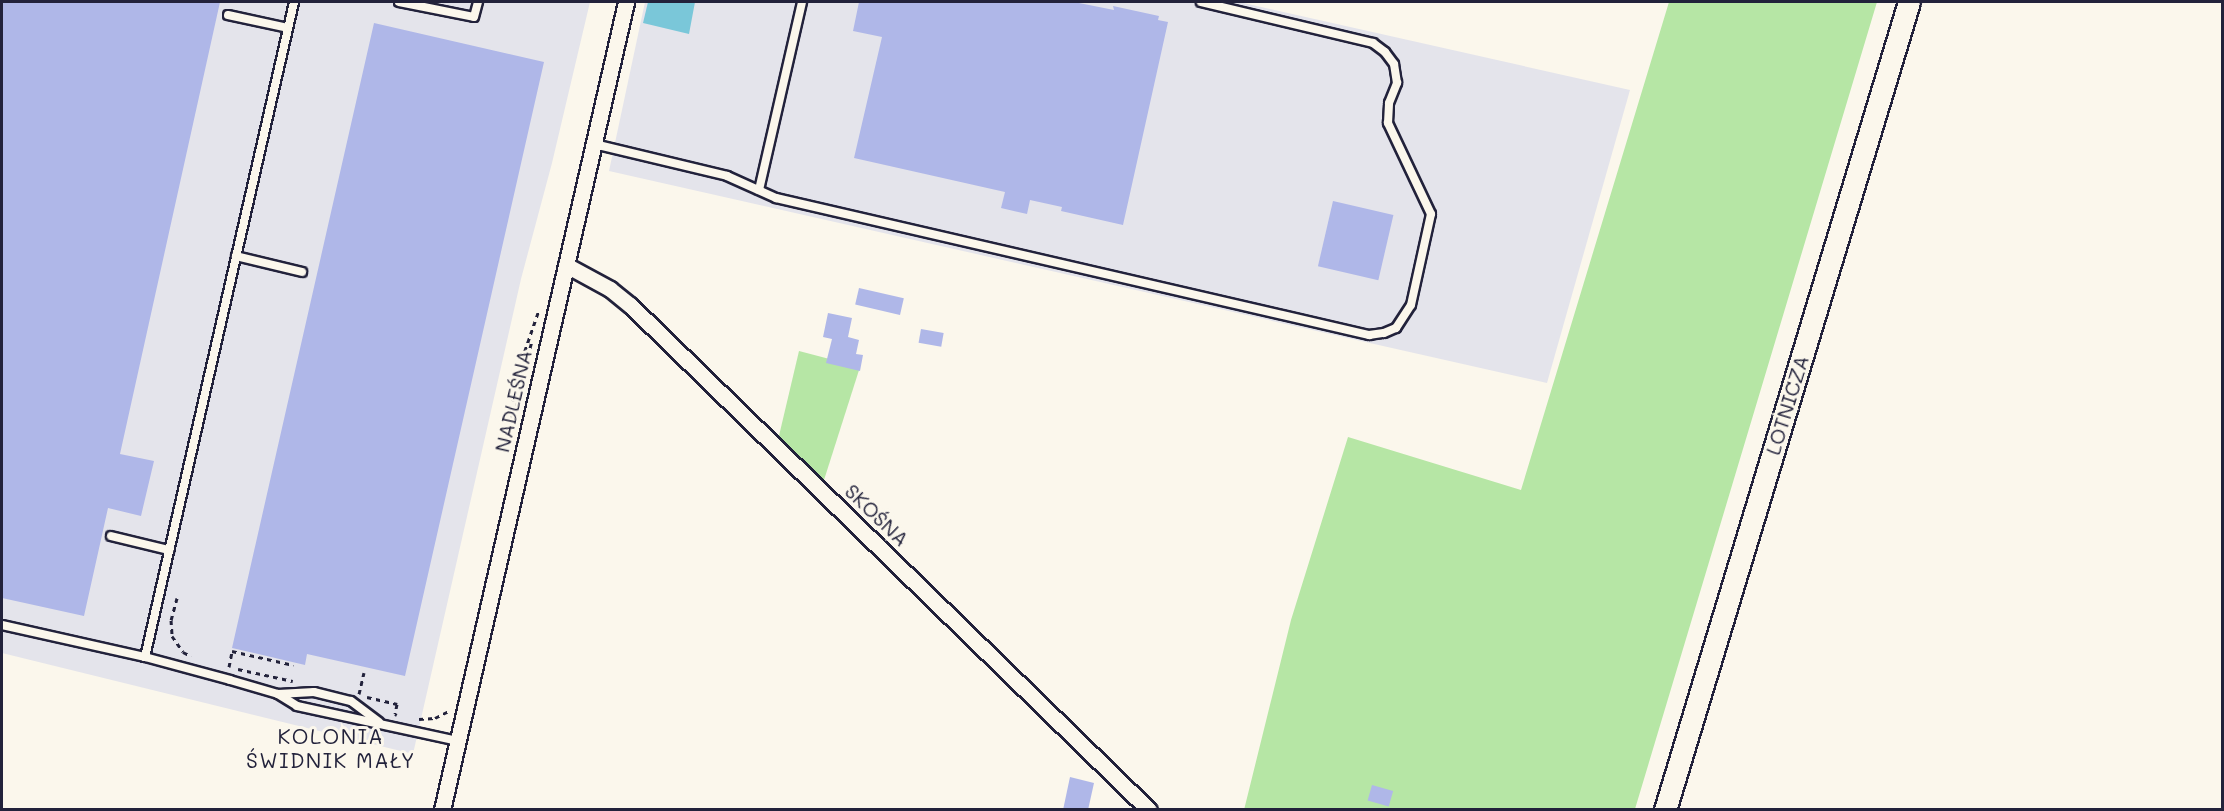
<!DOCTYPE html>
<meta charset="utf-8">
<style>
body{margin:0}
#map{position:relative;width:2224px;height:811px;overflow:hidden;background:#fbf7ec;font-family:Mali,sans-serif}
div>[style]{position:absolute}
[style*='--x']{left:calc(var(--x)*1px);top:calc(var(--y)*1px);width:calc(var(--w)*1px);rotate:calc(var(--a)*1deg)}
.built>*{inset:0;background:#e4e4eb}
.green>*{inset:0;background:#b6e6a5}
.water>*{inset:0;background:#7ac7d9}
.building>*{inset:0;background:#afb7e8;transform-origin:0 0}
.path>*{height:3px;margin-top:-1.5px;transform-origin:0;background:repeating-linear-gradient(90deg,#22223b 0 4.5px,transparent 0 9px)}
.roads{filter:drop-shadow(2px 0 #22223b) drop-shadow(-2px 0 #22223b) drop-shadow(0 2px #22223b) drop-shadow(0 -2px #22223b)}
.lane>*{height:8px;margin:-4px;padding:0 4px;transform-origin:4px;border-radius:4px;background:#fbf7ec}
.street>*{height:15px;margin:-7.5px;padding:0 7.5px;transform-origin:7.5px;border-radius:7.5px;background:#fbf7ec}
.secondary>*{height:21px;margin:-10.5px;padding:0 10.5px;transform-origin:10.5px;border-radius:10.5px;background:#fbf7ec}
span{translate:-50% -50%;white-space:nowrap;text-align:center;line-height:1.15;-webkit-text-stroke:6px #fbf7ec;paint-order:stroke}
.street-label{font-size:20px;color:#22223b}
.neighbourhood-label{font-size:21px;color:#22223b;letter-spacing:1.5px}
.frame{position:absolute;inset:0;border:3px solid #22223b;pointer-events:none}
</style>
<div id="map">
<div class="built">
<i style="clip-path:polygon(2px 2px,590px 2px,552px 163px,521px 279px,413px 754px,2px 653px)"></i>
<i style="clip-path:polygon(645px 2px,1239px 2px,1630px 90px,1547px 383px,609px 171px)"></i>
</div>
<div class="green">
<i style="clip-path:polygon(1669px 2px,1877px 2px,1635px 809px,1244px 810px,1291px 620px,1348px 437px,1521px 490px)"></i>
<i style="clip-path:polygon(799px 351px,860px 367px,824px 480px,778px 440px)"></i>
</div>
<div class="water">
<i style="clip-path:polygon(648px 2px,695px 2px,689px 34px,643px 23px)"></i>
</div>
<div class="building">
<i style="clip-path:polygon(2px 2px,220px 2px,120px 454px,154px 461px,141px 516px,108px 508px,84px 616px,2px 598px)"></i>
<i style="clip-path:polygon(859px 2px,1074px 2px,1114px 10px,1113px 6px,1159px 16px,1158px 20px,1168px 22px,1123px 225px,1061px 211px,1062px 207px,1030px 200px,1027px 214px,1001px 208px,1005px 192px,854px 158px,882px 37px,853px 31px)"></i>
<i style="clip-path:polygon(374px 23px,544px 62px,405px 676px,307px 654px,305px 665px,232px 648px)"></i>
<i style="left:1333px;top:201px;width:62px;height:67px;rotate:13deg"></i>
<i style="left:859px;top:288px;width:46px;height:17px;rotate:13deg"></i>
<i style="clip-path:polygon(828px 313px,852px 318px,848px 337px,859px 340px,856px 354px,863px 355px,860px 371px,826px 363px,832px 339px,823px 337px)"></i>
<i style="left:921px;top:329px;width:23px;height:14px;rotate:10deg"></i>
<i style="clip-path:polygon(1070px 777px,1094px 783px,1088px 810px,1063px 810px)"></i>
<i style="left:1372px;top:785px;width:22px;height:16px;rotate:16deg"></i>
</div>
<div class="path">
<i style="--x:517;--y:407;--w:16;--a:-86"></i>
<i style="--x:518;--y:391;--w:52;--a:-74.4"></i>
<i style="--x:512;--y:428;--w:43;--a:-88.7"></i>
<i style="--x:513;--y:385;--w:79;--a:-70.9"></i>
<i style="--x:177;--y:598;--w:23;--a:105"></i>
<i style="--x:171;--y:620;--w:16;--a:86"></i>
<i style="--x:172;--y:636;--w:19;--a:55"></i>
<i style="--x:183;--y:652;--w:9;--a:27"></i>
<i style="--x:229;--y:667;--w:16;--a:-79"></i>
<i style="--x:232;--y:651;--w:63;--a:12.9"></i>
<i style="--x:238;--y:669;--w:56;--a:12.3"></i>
<i style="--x:359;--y:694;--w:22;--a:-77"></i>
<i style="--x:367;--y:697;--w:31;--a:13"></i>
<i style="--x:397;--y:704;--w:10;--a:101"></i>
<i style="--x:395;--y:714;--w:2;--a:27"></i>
<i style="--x:419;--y:719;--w:16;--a:-4"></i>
<i style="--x:435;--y:718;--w:16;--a:-27"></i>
</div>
<div class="roads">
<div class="lane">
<i style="--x:399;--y:2;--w:76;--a:11.3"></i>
<i style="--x:474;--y:17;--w:16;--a:-75"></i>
<i style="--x:228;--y:15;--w:61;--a:12.2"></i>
<i style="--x:594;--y:144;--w:137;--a:13.5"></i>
<i style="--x:727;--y:176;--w:54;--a:24.2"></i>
<i style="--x:776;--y:198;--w:609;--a:13.01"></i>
<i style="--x:1369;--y:335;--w:15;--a:-8"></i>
<i style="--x:1384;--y:333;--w:13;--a:-23"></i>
<i style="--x:1396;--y:328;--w:27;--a:-57"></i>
<i style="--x:1411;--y:305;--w:93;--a:-77.6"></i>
<i style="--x:1431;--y:214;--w:101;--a:-115.3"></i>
<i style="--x:1388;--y:123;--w:20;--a:-87"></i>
<i style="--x:1389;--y:103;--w:22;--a:-68"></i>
<i style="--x:1397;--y:83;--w:19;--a:-99"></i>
<i style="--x:1394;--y:64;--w:15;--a:-127"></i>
<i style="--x:1385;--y:52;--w:15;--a:-143"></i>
<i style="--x:1373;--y:43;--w:177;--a:-166.6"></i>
<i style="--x:759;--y:190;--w:193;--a:-77.1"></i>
<i style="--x:236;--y:256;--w:68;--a:13.6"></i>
<i style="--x:111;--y:536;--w:60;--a:13.6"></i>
<i style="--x:2;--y:625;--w:147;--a:12.6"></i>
<i style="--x:145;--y:657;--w:88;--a:15.1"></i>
<i style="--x:230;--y:680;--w:50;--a:16.3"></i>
<i style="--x:278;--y:694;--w:22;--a:32"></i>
<i style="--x:297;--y:706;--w:164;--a:12.3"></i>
<i style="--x:145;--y:657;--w:672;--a:-77.18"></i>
<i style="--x:278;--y:694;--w:36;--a:-3"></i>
<i style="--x:314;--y:692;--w:38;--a:14"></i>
<i style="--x:351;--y:701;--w:35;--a:37"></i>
</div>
<div class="street">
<i style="--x:566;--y:265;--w:50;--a:28.6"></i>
<i style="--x:610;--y:289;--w:26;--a:39"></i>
<i style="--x:630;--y:305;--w:724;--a:44.22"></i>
<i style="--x:442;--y:810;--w:829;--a:-77.17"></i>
</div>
<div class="secondary">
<i style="--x:1665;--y:810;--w:844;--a:-73.2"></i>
</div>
</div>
<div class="street-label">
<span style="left:513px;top:401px;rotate:-77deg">NADLEŚNA</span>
<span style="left:1787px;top:405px;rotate:-73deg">LOTNICZA</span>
<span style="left:877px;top:515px;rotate:44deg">SKOŚNA</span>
</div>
<div class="neighbourhood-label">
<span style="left:331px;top:748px">KOLONIA<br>ŚWIDNIK MAŁY</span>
</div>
<div class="frame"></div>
</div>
